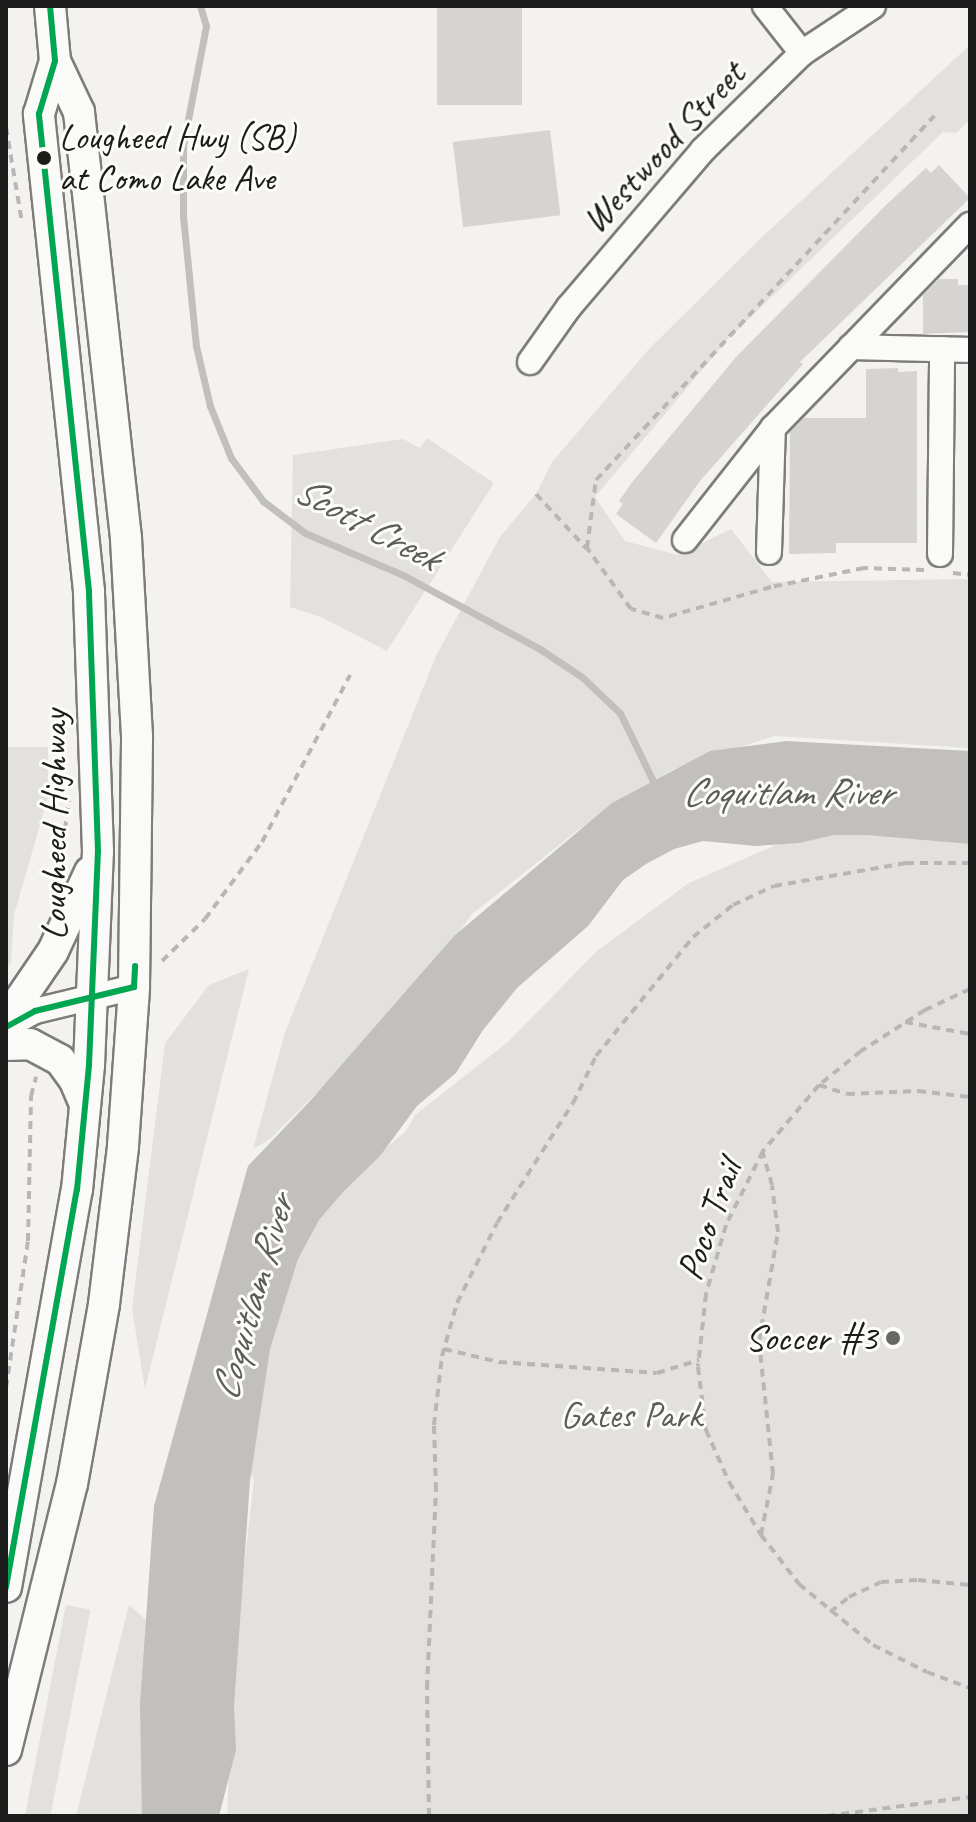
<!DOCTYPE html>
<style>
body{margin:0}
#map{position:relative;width:976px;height:1822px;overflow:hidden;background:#f3f2ef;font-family:Caveat,sans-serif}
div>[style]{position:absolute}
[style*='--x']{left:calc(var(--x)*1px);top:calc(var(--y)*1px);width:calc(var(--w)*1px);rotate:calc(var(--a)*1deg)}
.green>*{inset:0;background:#e2e1dd;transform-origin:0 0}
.water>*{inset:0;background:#c1c0bc}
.stream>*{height:7px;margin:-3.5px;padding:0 3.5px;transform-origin:3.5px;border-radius:3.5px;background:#c1c0bc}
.building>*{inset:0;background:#d5d4d2;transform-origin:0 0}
.path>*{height:4px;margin-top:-2px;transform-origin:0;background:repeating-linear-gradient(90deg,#b8b7b6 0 8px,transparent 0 14px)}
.roads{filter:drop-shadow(2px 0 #7d7c7b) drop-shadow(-2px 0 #7d7c7b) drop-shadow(0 2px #7d7c7b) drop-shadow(0 -2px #7d7c7b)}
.minor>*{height:24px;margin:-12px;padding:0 12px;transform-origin:12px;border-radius:12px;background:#fafaf8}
.major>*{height:30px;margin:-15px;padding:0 15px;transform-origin:15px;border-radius:15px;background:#fafaf8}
.bus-1>*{height:6px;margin:-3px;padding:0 3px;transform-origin:3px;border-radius:3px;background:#00a651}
.dots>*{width:22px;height:22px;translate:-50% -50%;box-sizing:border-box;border:4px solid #fdfcf7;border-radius:50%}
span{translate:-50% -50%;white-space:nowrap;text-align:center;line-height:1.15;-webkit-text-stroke:6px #fdfcf7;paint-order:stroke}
.bus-label{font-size:36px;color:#1c1c1c}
.left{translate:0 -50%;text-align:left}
.street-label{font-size:38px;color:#1c1c1c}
.poi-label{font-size:38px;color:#1c1c1c}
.right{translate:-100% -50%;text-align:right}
.park-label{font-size:38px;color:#5c5c5b}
.water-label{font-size:40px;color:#5c5c5a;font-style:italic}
.frame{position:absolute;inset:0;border:8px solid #1c1c1c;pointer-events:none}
</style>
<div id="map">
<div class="green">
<i style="clip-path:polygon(970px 45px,970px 120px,956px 133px,943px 132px,729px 338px,595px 497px,625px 541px,678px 555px,731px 529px,772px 582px,970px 579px,970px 748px,774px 736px,672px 770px,578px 830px,472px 914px,416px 994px,270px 1139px,253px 1149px,285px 1032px,436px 656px,500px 537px,536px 494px,552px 462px,649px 349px,761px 238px)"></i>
<i style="clip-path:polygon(427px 438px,494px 483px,387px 651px,321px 617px,290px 607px,293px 455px,403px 439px,420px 448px)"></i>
<i style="clip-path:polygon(6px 747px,48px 747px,48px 797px,14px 915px,11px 962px,6px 972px)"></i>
<i style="clip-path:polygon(970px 798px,970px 1816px,227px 1816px,235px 1648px,254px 1479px,227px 1434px,210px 1539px,203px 1613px,203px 1676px,217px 1753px,214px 1816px,76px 1816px,129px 1605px,159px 1631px,218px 1398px,227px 1434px,260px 1378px,284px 1274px,316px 1222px,371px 1161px,406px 1131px,415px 1115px,508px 1042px,597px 951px,689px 883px,787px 840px,907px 801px)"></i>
<i style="clip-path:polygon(249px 969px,232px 1037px,145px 1389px,132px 1309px,165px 1043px,209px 985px)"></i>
<i style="left:66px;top:1605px;width:25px;height:218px;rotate:11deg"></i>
</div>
<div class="water">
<i style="clip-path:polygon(786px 741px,970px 751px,970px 844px,867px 835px,834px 835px,799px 843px,756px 846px,703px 841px,674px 849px,646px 864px,623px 880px,588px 926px,517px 988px,483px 1030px,456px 1073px,417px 1106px,380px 1156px,343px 1192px,319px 1220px,298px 1259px,270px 1349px,250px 1481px,234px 1706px,236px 1750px,219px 1816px,142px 1816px,140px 1704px,154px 1506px,248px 1166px,310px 1101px,454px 936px,612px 803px,710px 751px)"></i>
</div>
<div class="stream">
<i style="--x:200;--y:6;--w:21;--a:73"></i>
<i style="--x:206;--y:26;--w:122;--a:100.9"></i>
<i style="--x:183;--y:146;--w:70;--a:90"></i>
<i style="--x:183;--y:216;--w:131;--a:84.3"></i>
<i style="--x:196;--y:346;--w:62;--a:76.9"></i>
<i style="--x:210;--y:406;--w:56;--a:68"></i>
<i style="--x:231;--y:458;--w:54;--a:53.3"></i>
<i style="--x:263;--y:501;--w:53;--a:37.3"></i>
<i style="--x:305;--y:533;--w:107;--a:23.2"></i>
<i style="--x:403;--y:575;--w:156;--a:28.4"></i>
<i style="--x:540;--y:649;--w:50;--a:33.7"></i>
<i style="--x:582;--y:677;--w:52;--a:43.5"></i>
<i style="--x:620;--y:713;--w:80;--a:64.1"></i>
</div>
<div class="building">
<i style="left:437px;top:6px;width:85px;height:99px"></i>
<i style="left:550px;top:130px;width:86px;height:98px;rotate:83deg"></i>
<i style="clip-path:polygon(939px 165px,970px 198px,800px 362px,803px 364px,700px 481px,656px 543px,616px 514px,623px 504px,619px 501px,633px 481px,736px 357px,886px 205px,926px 168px,931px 173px)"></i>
<i style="clip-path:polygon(939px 279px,958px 279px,958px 285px,970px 285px,970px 332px,923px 334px,923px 295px)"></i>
<i style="clip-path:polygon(898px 368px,898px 372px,917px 371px,917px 543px,836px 543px,836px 553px,789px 554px,790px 432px,804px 418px,866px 418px,866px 369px)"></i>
</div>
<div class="path">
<i style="--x:6;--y:127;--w:97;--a:80.5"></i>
<i style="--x:536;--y:494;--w:74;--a:47.2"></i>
<i style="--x:924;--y:570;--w:60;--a:-178.1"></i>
<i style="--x:864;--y:568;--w:95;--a:168.5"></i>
<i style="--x:771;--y:587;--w:112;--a:164"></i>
<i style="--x:663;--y:618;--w:33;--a:-164"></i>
<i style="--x:631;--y:609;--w:75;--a:-125.8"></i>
<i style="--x:587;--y:548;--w:69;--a:-82.5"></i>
<i style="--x:596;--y:480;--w:497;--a:-47.1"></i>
<i style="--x:953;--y:573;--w:17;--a:7"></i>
<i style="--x:59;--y:871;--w:71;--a:-81.9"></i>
<i style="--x:162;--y:961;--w:60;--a:-44.3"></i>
<i style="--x:205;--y:919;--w:96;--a:-53.5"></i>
<i style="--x:262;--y:842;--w:189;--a:-62.2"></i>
<i style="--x:970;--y:989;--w:50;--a:155"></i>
<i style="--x:925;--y:1010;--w:76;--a:147.4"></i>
<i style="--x:861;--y:1051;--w:54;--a:141"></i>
<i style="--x:819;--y:1085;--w:87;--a:130.3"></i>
<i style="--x:763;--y:1151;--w:83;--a:116.6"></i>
<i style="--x:726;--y:1225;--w:72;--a:106.2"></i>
<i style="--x:706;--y:1294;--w:73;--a:96.3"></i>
<i style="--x:698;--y:1367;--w:64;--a:82.8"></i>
<i style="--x:706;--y:1430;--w:57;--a:66.1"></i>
<i style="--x:729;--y:1482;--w:62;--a:58.9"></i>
<i style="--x:761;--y:1535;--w:62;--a:52.2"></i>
<i style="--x:799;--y:1584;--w:96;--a:39.5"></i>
<i style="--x:873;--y:1645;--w:60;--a:26.6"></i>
<i style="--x:927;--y:1672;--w:46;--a:20.4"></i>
<i style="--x:905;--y:1022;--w:66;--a:10.5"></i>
<i style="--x:819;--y:1085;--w:29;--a:18"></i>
<i style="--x:847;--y:1094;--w:71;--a:-2.4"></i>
<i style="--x:918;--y:1091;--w:52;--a:6.6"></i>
<i style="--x:444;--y:1349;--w:57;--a:13.3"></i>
<i style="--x:499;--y:1362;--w:158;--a:4"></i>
<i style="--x:657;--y:1373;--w:44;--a:-17.2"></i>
<i style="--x:6;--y:1388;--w:149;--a:-81.5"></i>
<i style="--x:28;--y:1241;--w:145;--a:-88.8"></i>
<i style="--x:31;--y:1096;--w:20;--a:-75"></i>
<i style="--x:761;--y:1535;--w:62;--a:-78.9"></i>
<i style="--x:773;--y:1474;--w:134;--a:-96"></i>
<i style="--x:759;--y:1341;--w:111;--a:-80.1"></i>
<i style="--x:778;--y:1232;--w:47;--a:-97.3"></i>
<i style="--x:772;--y:1185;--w:33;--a:-106"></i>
<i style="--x:830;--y:1612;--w:24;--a:-38"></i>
<i style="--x:849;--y:1597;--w:35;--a:-25"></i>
<i style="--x:881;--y:1582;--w:37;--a:-3"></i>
<i style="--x:918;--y:1580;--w:52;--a:5.5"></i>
<i style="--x:429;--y:1816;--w:128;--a:-90.9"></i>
<i style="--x:427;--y:1688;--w:198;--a:-87.4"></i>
<i style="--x:436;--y:1490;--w:65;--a:-91.8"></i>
<i style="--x:434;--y:1425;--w:69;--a:-83.4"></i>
<i style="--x:442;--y:1356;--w:55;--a:-74.2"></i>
<i style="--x:457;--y:1303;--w:89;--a:-63.4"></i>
<i style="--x:497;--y:1223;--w:142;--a:-57.7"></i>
<i style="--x:573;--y:1103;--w:52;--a:-63.9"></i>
<i style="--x:596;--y:1056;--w:154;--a:-50.8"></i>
<i style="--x:693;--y:937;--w:51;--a:-38.7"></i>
<i style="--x:733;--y:905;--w:45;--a:-24.9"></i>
<i style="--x:774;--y:886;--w:134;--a:-9.9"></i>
<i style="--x:906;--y:863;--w:64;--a:0"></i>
<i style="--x:827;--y:1816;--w:144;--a:-7.6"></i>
</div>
<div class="roads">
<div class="minor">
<i style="--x:765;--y:6;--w:60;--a:51.8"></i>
<i style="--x:851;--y:347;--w:119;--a:1.4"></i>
<i style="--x:530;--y:362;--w:67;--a:-54.7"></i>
<i style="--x:569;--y:307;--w:206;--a:-49.5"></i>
<i style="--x:703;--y:150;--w:139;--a:-44.4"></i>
<i style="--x:802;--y:53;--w:85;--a:-33.5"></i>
<i style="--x:685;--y:540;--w:142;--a:-51.8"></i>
<i style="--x:773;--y:428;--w:283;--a:-45.9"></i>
<i style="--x:769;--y:552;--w:124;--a:-88.2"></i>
<i style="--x:940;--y:554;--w:205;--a:-89.4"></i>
<i style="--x:6;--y:1027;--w:33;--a:-29"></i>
<i style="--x:35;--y:1011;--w:102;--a:-13.6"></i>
</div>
<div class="major">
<i style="--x:6;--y:1020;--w:83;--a:-55.7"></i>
<i style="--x:53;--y:951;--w:87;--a:-64.9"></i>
<i style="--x:6;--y:1045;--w:24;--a:-2"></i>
<i style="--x:30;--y:1044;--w:34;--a:28"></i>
<i style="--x:60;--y:1060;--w:26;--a:54"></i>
<i style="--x:75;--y:1081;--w:25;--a:67"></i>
<i style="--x:6;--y:1587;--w:403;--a:-79.9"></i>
<i style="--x:77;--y:1190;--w:126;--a:-84.5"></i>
<i style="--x:89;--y:1065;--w:214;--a:-87.6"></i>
<i style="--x:98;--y:851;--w:260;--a:-92"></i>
<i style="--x:89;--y:591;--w:480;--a:-96"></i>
<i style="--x:39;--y:114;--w:55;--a:-73.2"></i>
<i style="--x:6;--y:1750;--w:274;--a:-76.1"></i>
<i style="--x:72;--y:1484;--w:183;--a:-79.9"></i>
<i style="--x:104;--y:1304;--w:159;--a:-83.1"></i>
<i style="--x:123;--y:1146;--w:159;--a:-86"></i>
<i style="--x:134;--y:987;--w:251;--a:-89.3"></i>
<i style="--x:137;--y:736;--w:198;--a:-93.2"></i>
<i style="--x:126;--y:538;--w:429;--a:-96.3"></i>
<i style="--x:79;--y:112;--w:56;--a:-115.2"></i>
<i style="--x:55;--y:61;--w:55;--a:-95.2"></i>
</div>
</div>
<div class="bus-1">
<i style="--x:6;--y:1027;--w:33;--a:-29"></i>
<i style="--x:35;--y:1011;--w:102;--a:-13.6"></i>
<i style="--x:134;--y:987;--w:21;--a:-87"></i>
<i style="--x:6;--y:1587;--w:403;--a:-79.9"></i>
<i style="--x:77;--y:1190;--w:126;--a:-84.5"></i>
<i style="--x:89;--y:1065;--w:214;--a:-87.6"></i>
<i style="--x:98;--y:851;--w:260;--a:-92"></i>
<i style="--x:89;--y:591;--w:480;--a:-96"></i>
<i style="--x:39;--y:114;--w:55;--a:-73.2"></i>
<i style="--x:55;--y:61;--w:55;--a:-95.2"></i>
</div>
<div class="dots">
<i style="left:44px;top:158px;background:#1c1c1c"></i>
<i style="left:893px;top:1338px;background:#676766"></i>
</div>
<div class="bus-label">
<span class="left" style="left:59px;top:158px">Lougheed Hwy (SB)<br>at Como Lake Ave</span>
</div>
<div class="street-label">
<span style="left:663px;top:147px;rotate:-47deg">Westwood Street</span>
<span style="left:54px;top:825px;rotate:-90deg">Lougheed Highway</span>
<span style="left:709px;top:1220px;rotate:-70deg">Poco Trail</span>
</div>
<div class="poi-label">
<span class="right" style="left:877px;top:1338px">Soccer #3</span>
</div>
<div class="park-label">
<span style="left:631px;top:1415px">Gates Park</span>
</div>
<div class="water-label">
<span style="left:367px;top:523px;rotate:28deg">Scott Creek</span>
<span style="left:787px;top:792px">Coquitlam River</span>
<span style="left:252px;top:1298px;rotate:-74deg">Coquitlam River</span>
</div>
<div class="frame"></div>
</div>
